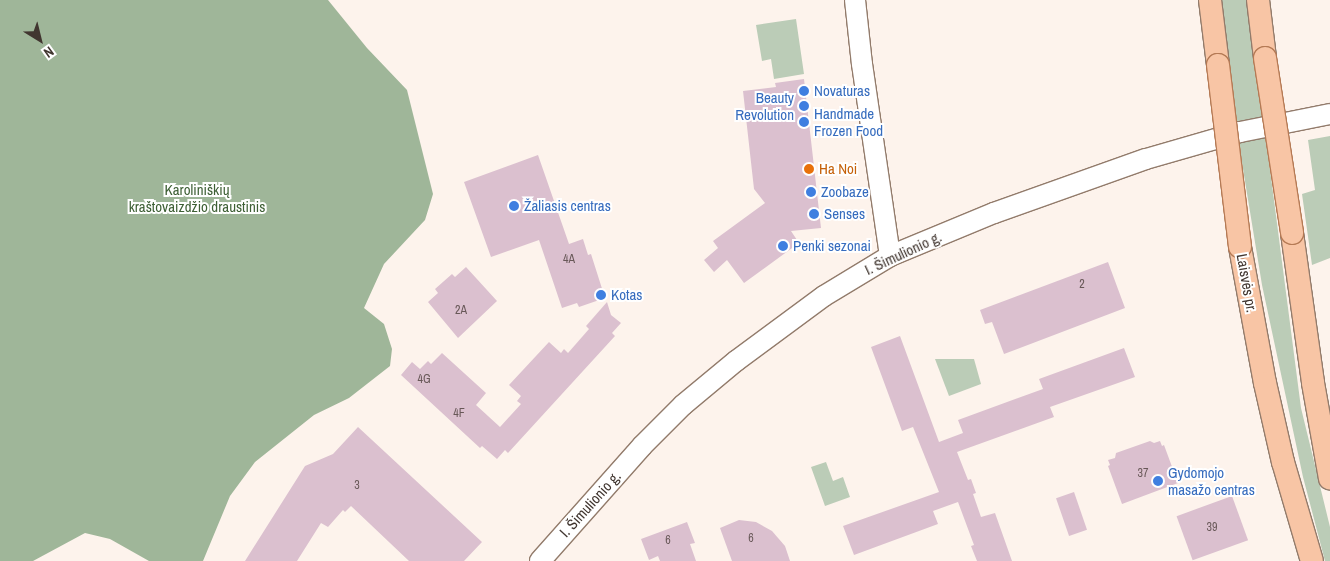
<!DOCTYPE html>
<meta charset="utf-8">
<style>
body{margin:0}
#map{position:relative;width:1330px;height:561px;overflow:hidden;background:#fdf3ec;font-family:"Archivo Narrow",sans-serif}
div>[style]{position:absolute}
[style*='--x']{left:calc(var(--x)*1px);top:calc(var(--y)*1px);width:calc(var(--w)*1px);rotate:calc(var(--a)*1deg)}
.green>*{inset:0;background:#bbccb7}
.forest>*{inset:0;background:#9fb699}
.building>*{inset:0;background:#dbc0cf;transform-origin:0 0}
.roads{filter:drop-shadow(1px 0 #927b6b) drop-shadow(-1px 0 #927b6b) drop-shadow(0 1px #927b6b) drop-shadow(0 -1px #927b6b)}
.secondary>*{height:20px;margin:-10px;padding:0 10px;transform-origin:10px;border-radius:10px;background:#fff}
.primary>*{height:22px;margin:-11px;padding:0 11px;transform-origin:11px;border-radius:11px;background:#f8c5a5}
.bridges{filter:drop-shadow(1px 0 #b57a55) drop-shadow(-1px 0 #b57a55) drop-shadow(0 1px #b57a55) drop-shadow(0 -1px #b57a55)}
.primary-bridge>*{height:22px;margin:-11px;padding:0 11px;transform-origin:11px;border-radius:11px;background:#f8c5a5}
.dots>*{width:14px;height:14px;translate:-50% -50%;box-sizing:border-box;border:2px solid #fff;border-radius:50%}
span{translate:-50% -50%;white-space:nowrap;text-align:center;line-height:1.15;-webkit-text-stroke:4px #fff;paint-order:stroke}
.number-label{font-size:12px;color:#685858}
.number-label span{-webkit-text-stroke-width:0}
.shop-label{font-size:15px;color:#366cbe}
.left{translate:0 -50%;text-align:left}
.right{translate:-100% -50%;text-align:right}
.food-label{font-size:15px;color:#c56008}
.park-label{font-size:15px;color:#3d5f34}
.street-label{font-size:15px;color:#413630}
.north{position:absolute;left:15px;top:15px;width:50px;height:50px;-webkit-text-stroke:4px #fff;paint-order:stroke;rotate:144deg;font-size:14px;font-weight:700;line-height:20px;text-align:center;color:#413630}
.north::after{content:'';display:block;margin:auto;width:18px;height:22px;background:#413630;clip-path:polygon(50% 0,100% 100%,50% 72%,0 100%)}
</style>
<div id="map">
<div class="green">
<i style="clip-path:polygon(1221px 0,1248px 0,1301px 408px,1330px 527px,1330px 561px,1325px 561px,1303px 477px,1262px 285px,1234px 114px)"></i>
<i style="clip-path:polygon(796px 19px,804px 74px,774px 79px,771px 59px,762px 61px,756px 25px)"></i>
<i style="clip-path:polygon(1330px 136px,1330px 258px,1312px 265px,1302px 194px,1315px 190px,1308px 140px)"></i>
<i style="clip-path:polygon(935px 359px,974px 359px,981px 384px,949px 396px)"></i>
<i style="clip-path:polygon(826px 462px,833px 481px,843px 477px,850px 497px,825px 506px,811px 467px)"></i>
</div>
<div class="forest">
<i style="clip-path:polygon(0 0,328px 0,367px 48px,407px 90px,433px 194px,425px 220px,384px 264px,364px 308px,384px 324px,392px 349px,390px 366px,349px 398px,314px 415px,255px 462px,230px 496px,203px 561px,149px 561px,110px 539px,85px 533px,33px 561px,0 561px)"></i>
</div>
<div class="building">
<i style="clip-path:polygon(804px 79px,821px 228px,791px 231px,799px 243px,744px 283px,727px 260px,714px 272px,704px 260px,718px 248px,713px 241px,765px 203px,754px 189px,743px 91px,776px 87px,775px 83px)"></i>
<i style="clip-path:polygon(538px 155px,569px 244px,583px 239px,588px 255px,591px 254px,605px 298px,579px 307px,577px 303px,562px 308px,539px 240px,491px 257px,464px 182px)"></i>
<i style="clip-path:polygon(1108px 262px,1125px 308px,1004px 354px,992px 322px,985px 324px,980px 310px)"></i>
<i style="clip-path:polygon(466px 267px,497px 301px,458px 338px,428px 302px,438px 293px,435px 289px,452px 274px,455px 277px)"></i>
<i style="clip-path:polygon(607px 302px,611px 315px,621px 323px,612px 333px,615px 336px,508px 453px,505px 450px,497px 459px,482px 446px,480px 448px,401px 375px,412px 362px,420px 369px,428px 361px,431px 364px,442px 353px,486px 393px,476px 405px,500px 427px,521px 404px,517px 401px,521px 396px,509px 385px,549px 342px,561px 353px,564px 349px,568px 353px,589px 329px,586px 326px)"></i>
<i style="clip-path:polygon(900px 336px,939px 442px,963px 433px,958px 420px,1043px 389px,1039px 379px,1124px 348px,1135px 377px,1050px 407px,1054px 417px,957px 452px,968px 480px,971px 479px,976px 493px,973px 494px,981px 517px,995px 513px,1012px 561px,977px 561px,971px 546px,974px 545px,958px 502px,933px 511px,938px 524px,854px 555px,843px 526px,939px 492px,913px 427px,902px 431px,871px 347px)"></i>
<i style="clip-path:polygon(358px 427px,482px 542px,464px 561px,409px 561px,351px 506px,345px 512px,343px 510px,328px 527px,321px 523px,297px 561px,245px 561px,305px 466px,333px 454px)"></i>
<i style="clip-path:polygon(1150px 441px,1154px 443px,1160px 441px,1162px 446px,1164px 445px,1178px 483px,1122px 504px,1108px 466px,1110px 465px,1108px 460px,1115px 458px,1116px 453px)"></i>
<i style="left:1074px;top:492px;width:40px;height:19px;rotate:71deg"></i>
<i style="left:1232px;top:496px;width:47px;height:59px;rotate:70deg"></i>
<i style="clip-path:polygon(739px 520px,756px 522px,772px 531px,785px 546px,790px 561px,732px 561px,720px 528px)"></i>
<i style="clip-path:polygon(687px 522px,695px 543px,690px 544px,696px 561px,660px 561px,658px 556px,649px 560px,641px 539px)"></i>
</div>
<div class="roads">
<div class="secondary">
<i style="--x:855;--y:0;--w:64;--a:83.8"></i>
<i style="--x:862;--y:64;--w:194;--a:81.7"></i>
<i style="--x:540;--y:561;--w:154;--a:-48.4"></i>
<i style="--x:642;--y:446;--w:58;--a:-45"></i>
<i style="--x:683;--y:405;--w:69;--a:-39.7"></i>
<i style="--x:736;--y:361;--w:109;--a:-36.5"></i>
<i style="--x:824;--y:296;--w:77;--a:-31.2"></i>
<i style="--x:890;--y:256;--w:113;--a:-22.5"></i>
<i style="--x:994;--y:213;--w:161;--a:-19.6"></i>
<i style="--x:1146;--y:159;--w:98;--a:-16"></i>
<i style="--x:1240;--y:132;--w:92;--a:-11.3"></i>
</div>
<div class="primary">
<i style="--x:1210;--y:0;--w:65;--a:83"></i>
<i style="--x:1258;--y:0;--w:58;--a:83.1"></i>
<i style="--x:1292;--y:233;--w:151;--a:82"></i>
<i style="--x:1313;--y:383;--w:97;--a:79.9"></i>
<i style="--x:1240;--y:247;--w:138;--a:79.6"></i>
<i style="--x:1265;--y:383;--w:81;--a:77.2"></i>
<i style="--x:1283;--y:462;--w:103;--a:73.7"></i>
</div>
</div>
<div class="bridges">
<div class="primary-bridge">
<i style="--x:1265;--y:58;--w:177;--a:81.2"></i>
<i style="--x:1218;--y:65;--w:183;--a:83.1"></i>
</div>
</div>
<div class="dots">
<i style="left:804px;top:91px;background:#3f7fe0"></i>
<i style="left:804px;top:106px;background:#3f7fe0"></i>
<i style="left:804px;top:122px;background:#3f7fe0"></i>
<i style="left:809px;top:169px;background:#e8710a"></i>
<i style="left:811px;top:192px;background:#3f7fe0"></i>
<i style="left:514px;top:206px;background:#3f7fe0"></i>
<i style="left:814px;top:214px;background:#3f7fe0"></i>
<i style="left:783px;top:246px;background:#3f7fe0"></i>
<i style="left:601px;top:295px;background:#3f7fe0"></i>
<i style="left:1158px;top:481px;background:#3f7fe0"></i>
</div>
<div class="number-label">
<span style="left:569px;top:260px">4A</span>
<span style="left:1082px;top:285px">2</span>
<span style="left:461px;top:311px">2A</span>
<span style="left:424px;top:380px">4G</span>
<span style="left:459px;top:414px">4F</span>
<span style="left:1143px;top:474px">37</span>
<span style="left:357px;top:486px">3</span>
<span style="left:1212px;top:528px">39</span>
<span style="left:751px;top:539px">6</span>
<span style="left:668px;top:541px">6</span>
</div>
<div class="shop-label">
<span class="left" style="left:814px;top:91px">Novaturas</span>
<span class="right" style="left:794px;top:106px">Beauty<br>Revolution</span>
<span class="left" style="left:814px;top:122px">Handmade<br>Frozen Food</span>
<span class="left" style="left:821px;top:192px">Zoobaze</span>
<span class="left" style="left:524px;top:206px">Žaliasis centras</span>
<span class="left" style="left:824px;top:214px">Senses</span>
<span class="left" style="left:793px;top:246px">Penki sezonai</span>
<span class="left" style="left:611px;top:295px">Kotas</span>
<span class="left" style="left:1168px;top:481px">Gydomojo<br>masažo centras</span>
</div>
<div class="food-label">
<span class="left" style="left:819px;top:169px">Ha Noi</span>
</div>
<div class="park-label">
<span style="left:197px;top:198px">Karoliniškių<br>kraštovaizdžio draustinis</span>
</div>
<div class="street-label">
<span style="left:903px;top:253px;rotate:-25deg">I. Šimulionio g.</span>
<span style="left:1247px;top:283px;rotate:80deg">Laisvės pr.</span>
<span style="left:590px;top:504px;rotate:-48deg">I. Šimulionio g.</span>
</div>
<div class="north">N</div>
</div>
